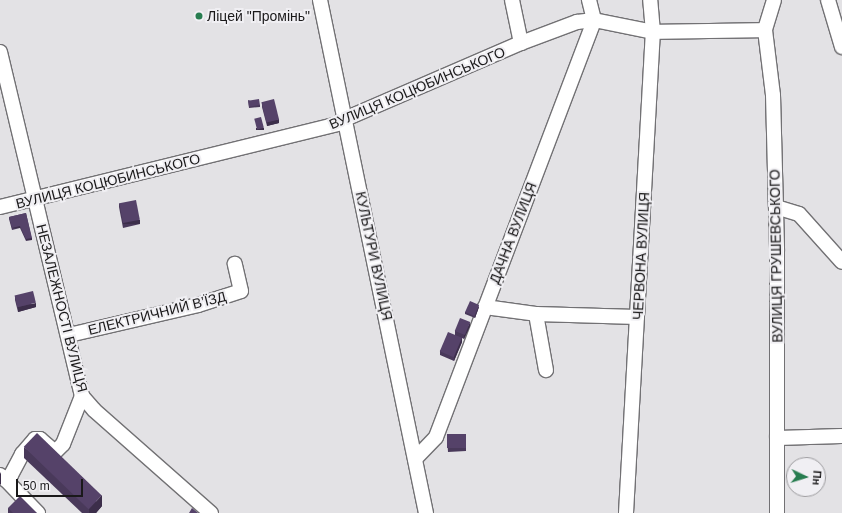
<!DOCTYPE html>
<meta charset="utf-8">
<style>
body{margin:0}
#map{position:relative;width:842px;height:513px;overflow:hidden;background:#e3e2e5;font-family:Arial,sans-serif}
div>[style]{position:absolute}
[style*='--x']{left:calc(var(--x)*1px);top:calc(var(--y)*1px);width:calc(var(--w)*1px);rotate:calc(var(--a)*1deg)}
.roads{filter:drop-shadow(1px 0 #727174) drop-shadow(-1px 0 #727174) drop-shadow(0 1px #727174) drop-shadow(0 -1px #727174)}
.minor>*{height:14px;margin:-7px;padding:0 7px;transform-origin:7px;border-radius:7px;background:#fff}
.wall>*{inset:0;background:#49395a}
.shaded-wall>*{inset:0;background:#3c2e4a;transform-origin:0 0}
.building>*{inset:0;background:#554269;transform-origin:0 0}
.dots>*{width:11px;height:11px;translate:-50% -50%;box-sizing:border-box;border:2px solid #f0eff3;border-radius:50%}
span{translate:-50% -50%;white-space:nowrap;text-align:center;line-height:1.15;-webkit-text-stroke:4px #f0eff3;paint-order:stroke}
.poi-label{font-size:14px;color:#1a191a}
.left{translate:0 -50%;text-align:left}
.street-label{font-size:14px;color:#1a191a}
.north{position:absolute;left:786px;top:457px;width:40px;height:40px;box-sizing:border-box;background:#f0eff3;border:1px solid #9a999c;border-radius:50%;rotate:94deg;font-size:11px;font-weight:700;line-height:16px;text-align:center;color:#1a191a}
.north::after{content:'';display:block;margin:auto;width:14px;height:18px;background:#287d50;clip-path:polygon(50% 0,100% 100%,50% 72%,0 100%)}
.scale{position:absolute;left:16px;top:479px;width:67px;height:18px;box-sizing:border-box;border:2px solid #1a191a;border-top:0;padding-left:5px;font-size:12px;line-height:14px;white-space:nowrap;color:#1a191a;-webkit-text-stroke:3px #f0eff3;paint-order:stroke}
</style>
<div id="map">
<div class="roads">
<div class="minor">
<i style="--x:320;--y:0;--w:524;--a:78.33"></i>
<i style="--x:512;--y:0;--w:44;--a:78.2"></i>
<i style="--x:774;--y:0;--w:31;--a:107"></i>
<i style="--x:765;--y:30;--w:65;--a:83"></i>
<i style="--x:773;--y:95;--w:156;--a:88.5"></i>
<i style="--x:777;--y:251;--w:262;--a:90"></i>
<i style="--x:828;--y:0;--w:49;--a:73.4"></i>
<i style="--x:0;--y:52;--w:354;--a:76.6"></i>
<i style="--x:82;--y:396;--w:18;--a:49"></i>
<i style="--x:94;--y:410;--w:156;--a:41.4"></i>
<i style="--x:0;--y:207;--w:347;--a:-13.8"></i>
<i style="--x:337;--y:124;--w:9;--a:-32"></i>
<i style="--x:345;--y:119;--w:192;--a:-23.4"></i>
<i style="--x:521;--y:43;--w:60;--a:-20.6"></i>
<i style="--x:577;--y:22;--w:17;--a:-7"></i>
<i style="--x:594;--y:20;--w:60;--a:11.5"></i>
<i style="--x:653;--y:32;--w:112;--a:-1"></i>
<i style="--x:776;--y:207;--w:24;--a:17"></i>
<i style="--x:799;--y:214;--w:64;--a:48.1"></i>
<i style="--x:485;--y:307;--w:51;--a:7.8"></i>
<i style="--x:536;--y:314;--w:101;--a:1.7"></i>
<i style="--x:536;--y:314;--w:57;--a:79.9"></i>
<i style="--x:69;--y:335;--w:132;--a:-13.1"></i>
<i style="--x:198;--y:305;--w:45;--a:-18"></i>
<i style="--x:241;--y:291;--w:28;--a:-103"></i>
<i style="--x:777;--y:438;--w:65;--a:-1.8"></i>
<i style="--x:415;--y:459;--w:30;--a:-46"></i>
<i style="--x:436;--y:437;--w:446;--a:-69.2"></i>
<i style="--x:594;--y:20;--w:21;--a:-104"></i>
<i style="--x:0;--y:475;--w:8;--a:40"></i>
<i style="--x:6;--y:480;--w:7;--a:-45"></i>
<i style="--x:11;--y:475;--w:24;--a:-62"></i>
<i style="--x:22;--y:454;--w:20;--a:-49"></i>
<i style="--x:35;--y:439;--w:5;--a:0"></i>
<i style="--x:40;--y:439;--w:20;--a:41"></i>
<i style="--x:55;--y:452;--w:11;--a:-45"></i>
<i style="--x:63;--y:444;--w:52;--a:-68.4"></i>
<i style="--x:6;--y:480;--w:46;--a:45.9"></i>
<i style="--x:626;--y:513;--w:482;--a:-86.8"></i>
<i style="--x:653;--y:32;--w:32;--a:-95"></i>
</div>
</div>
<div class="wall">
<i style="clip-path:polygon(248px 100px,260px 105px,260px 107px,249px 108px)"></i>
<i style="clip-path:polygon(262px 103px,279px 123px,267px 126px,262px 107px)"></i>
<i style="clip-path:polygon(119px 203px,140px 224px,123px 228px,119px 207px)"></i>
<i style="clip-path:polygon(26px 213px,32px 240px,26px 241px,20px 228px,12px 230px,9px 219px,9px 217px)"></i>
<i style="clip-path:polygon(15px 296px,36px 307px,18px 312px,15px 300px)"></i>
<i style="clip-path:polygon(479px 307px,475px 318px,465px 314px,465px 312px)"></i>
<i style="clip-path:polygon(470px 326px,464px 339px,462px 338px,462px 342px,454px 361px,440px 355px,440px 351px,455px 335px,455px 331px)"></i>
<i style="clip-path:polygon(447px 434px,466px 447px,466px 451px,448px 452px)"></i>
<i style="clip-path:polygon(24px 447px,102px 506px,96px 513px,82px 513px,24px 458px)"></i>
<i style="clip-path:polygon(8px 508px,37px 513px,8px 513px)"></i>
</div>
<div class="shaded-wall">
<i style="clip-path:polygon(279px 119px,279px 123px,267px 126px,267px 122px)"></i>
<i style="left:264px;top:128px;width:2px;height:8px;rotate:90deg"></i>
<i style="left:140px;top:220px;width:4px;height:17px;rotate:90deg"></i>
<i style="left:20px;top:226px;width:2px;height:8px;rotate:90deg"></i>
<i style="left:32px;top:238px;width:2px;height:6px;rotate:90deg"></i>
<i style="clip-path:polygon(36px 303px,36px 307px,18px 312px,18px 307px)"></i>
<i style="clip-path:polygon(479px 305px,479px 307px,475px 318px,475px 316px)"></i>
<i style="clip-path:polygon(470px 322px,470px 326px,464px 339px,464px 335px)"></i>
<i style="clip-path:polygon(462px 338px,462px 342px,454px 361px,454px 357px)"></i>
<i style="clip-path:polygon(1px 472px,1px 484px,0 485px,0 474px)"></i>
<i style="clip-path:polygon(102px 495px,102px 506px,96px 513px,89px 513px,89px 509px)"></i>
</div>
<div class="building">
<i style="left:259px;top:99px;width:6px;height:11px;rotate:81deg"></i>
<i style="left:274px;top:99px;width:21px;height:13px;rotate:76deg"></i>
<i style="left:261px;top:117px;width:11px;height:7px;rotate:75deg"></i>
<i style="left:136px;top:200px;width:20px;height:17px;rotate:79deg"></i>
<i style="clip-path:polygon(26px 213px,32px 238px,26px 239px,20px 226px,12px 228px,9px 217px)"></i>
<i style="left:33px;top:291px;width:12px;height:19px;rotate:76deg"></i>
<i style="left:470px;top:301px;width:10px;height:12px;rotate:24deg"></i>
<i style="left:460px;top:318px;width:11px;height:14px;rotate:22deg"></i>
<i style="left:448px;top:332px;width:15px;height:21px;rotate:23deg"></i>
<i style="left:37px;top:433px;width:90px;height:19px;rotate:44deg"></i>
<i style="left:447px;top:434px;width:19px;height:14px"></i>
<i style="clip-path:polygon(20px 496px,37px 513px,13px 513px,8px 508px)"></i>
<i style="clip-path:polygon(192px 508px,198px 513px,189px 513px)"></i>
</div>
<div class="dots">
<i style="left:199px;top:16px;background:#287d50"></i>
</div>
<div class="poi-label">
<span class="left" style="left:207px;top:16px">Ліцей "Промінь"</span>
</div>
<div class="street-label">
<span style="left:417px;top:88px;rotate:-23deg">ВУЛИЦЯ КОЦЮБИНСЬКОГО</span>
<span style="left:108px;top:181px;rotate:-14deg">ВУЛИЦЯ КОЦЮБИНСЬКОГО</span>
<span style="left:513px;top:233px;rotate:-69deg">ДАЧНА ВУЛИЦЯ</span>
<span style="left:374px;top:256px;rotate:78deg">КУЛЬТУРИ ВУЛИЦЯ</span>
<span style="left:641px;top:256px;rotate:-87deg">ЧЕРВОНА ВУЛИЦЯ</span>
<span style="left:776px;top:256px;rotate:-91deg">ВУЛИЦЯ ГРУШЕВСЬКОГО</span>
<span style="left:62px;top:308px;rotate:76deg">НЕЗАЛЕЖНОСТІ ВУЛИЦЯ</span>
<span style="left:157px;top:313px;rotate:-14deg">ЕЛЕКТРИЧНИЙ В’ЇЗД</span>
</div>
<div class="north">Пн</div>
<div class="scale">50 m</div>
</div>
